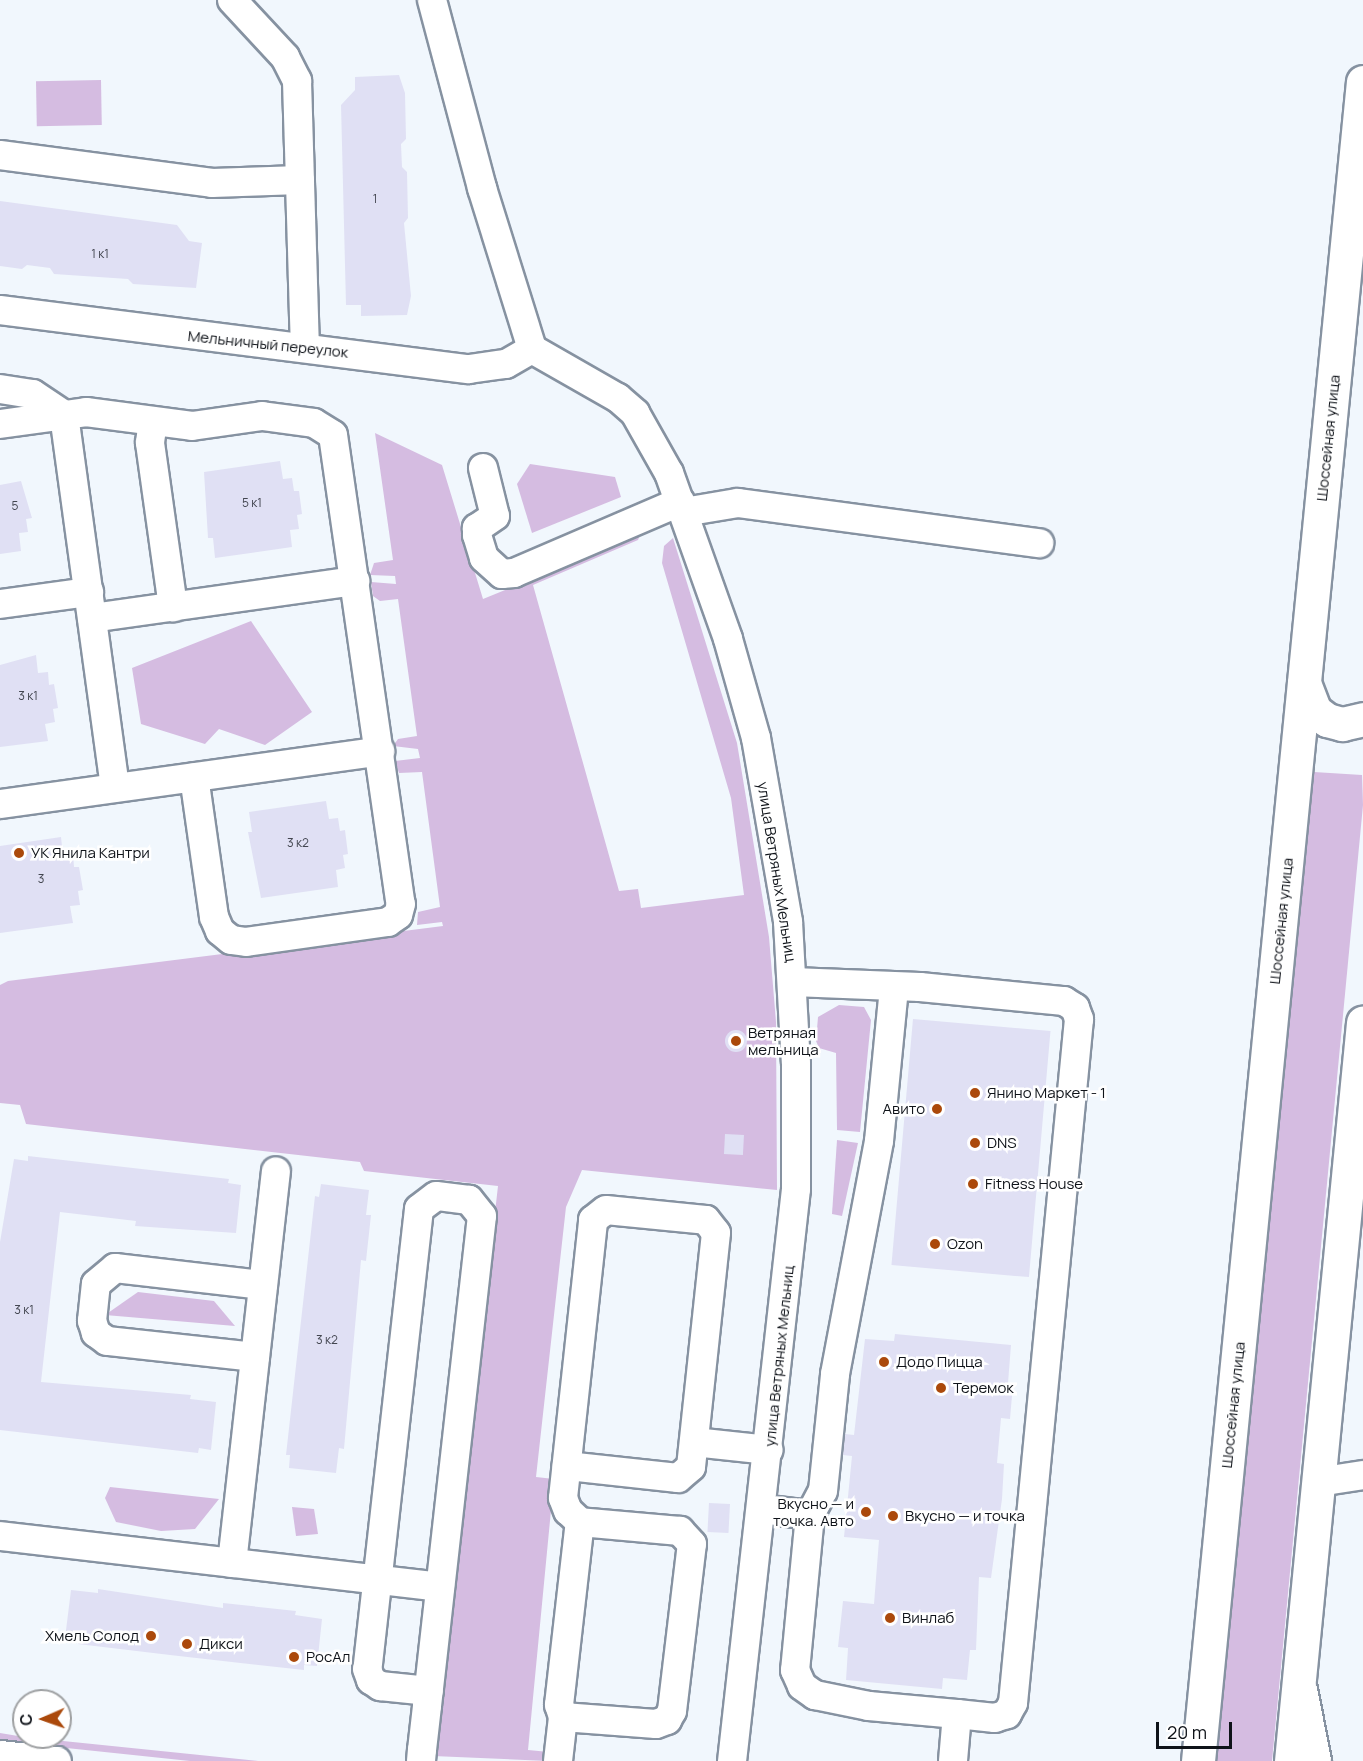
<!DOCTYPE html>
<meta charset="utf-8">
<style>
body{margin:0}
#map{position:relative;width:1363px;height:1761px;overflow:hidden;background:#f1f7fd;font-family:Manrope,sans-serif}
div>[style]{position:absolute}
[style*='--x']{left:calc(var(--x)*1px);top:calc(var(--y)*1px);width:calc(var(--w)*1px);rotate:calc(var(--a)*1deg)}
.green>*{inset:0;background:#d5bce1;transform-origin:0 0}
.building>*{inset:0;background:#e0e0f4;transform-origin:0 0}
.round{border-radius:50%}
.roads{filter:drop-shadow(2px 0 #8692a1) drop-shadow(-2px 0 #8692a1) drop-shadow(0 2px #8692a1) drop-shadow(0 -2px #8692a1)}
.minor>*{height:28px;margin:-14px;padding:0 14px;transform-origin:14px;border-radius:14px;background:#fff}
.major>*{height:33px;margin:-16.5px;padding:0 16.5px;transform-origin:16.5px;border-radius:16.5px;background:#fff}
.dots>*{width:16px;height:16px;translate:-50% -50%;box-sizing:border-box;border:3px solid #fff;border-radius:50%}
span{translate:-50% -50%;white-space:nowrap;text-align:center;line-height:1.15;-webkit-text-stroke:5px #fff;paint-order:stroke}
.number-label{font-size:12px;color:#434650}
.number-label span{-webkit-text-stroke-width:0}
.street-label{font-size:15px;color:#0f1319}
.poi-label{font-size:15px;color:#0f1319}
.left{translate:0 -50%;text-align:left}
.right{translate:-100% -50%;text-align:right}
.north{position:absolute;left:12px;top:1689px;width:60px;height:60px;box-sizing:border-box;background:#fff;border:2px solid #9fa1a3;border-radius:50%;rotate:268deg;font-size:16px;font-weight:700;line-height:24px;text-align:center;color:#0f1319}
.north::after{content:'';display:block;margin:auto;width:21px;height:27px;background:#ab490b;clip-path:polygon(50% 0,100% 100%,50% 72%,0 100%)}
.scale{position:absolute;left:1156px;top:1722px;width:76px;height:27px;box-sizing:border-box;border:3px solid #0f1319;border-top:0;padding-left:8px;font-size:18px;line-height:21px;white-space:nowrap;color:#0f1319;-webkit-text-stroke:4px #fff;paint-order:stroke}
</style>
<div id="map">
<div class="green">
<i style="left:101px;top:80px;width:45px;height:65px;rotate:89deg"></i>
<i style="clip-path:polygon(375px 433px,442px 465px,483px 599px,640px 535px,638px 540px,533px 585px,619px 891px,638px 889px,641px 908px,744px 895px,731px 798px,662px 563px,664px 546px,673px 538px,737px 743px,769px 937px,776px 1022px,777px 1190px,582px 1170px,566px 1207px,536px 1477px,554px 1479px,528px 1750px,549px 1752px,548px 1761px,433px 1756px,498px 1186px,364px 1171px,360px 1162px,26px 1124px,20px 1105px,0 1103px,0 985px,8px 981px,443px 926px,442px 922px,417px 925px,418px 912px,440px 907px,422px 772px,399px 773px,395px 761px,420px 758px,418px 749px,393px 746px,398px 739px,417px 736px,398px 599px,380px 601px,373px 596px,371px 582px,396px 584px,395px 576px,370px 575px,374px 563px,393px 560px)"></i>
<i style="clip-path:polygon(530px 464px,615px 477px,621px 497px,532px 533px,517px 484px)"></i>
<i style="clip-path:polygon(251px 621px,312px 712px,265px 745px,219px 729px,205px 744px,141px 724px,132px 668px)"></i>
<i style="clip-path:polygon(1314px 772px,1362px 775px,1363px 805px,1272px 1761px,1216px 1761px)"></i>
<i style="clip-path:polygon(839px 1005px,864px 1007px,871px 1020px,860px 1132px,837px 1130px,836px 1053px,819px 1048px,816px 1041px,818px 1017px)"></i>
<i style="clip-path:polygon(837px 1140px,858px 1143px,842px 1216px,832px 1214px)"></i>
<i style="clip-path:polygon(138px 1292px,214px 1301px,235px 1326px,105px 1315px)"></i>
<i style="clip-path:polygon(110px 1487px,219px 1499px,195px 1529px,161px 1531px,116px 1522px,105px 1498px)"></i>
<i style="clip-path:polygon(292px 1507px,314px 1509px,318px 1534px,296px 1536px)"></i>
<i style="clip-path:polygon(0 1733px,24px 1737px,258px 1761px,190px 1761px,0 1741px)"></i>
</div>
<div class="building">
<i style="clip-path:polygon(399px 75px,405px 93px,406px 139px,401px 144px,402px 167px,407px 172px,408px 218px,404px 223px,411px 296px,407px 315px,361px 316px,361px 305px,346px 305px,341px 105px,355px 90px,355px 77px)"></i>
<i style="clip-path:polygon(0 201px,177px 225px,189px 241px,202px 243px,196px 288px,133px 284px,128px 279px,54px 274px,50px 268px,27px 265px,22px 269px,0 266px)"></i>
<i style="clip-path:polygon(280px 461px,283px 479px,292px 478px,294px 491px,299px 491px,302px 514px,297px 515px,299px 529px,290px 530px,292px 547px,215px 558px,213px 538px,208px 538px,204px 472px)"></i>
<i style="clip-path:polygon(21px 481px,32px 518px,26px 519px,28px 532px,19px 533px,21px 551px,0 554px,0 485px)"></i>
<i style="clip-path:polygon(36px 655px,38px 673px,48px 672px,49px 685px,54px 684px,58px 708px,53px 709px,55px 722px,45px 724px,48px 741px,0 747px,0 665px)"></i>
<i style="clip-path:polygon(326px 801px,329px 819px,338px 818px,340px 831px,345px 830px,348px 854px,343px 855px,345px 868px,336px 870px,338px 887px,261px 898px,248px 832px,252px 832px,249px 812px)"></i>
<i style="clip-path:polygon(61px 837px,63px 855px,73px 854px,74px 867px,79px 867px,83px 890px,78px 891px,80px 905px,70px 906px,73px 923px,0 933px,0 846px)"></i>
<i style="left:913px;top:1019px;width:138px;height:247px;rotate:5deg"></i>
<i class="round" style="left:725px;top:1030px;width:22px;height:22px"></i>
<i style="left:725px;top:1134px;width:19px;height:20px;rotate:3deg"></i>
<i style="clip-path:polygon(28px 1156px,229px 1179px,228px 1183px,241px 1185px,236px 1233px,135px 1226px,136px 1221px,60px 1212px,41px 1382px,191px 1395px,190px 1399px,216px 1402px,211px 1450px,199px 1448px,198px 1453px,0 1430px,0 1242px,14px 1159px,28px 1161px)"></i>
<i style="clip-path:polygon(321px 1184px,369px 1190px,366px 1215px,371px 1215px,366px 1261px,361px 1260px,344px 1449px,339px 1448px,336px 1473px,289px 1468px,290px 1455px,286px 1455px,315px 1196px,319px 1197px)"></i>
<i style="clip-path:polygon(895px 1334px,1011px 1345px,1008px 1383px,1013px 1384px,1010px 1419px,1001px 1418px,997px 1463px,1004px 1464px,1002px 1499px,991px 1578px,979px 1577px,976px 1650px,970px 1650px,967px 1680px,943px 1678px,942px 1689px,846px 1680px,848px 1648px,838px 1647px,843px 1601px,874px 1604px,879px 1540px,844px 1537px,852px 1456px,843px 1455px,845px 1434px,854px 1435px,865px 1339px,894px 1341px)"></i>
<i style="left:709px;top:1503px;width:21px;height:29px;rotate:3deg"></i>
<i style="clip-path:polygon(98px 1589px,223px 1608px,223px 1603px,296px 1611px,295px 1615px,322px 1619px,317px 1666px,304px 1665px,304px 1670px,170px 1655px,78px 1644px,78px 1640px,65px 1638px,71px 1590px,98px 1593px)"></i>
</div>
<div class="roads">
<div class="minor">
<i style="--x:232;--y:0;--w:78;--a:47.1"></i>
<i style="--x:285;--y:57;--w:27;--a:63"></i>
<i style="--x:297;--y:81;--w:266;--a:88.3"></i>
<i style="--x:432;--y:0;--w:195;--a:75.1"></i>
<i style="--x:482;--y:188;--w:169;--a:72.7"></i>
<i style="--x:0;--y:155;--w:214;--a:7.5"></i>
<i style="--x:212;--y:183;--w:88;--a:-2"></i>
<i style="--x:0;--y:310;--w:473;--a:7.2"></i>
<i style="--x:469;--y:369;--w:37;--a:-8"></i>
<i style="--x:506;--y:364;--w:30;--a:-30"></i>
<i style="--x:532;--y:349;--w:99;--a:29.7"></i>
<i style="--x:618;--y:398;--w:23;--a:41"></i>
<i style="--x:635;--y:413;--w:69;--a:60.5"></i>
<i style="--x:669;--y:473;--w:176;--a:70.4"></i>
<i style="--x:728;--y:639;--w:103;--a:74.2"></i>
<i style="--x:756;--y:738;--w:187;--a:80.1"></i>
<i style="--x:788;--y:922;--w:141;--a:86.8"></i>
<i style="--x:796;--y:1063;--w:126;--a:90"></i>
<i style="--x:796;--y:1189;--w:576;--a:96.38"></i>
<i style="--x:0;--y:389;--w:33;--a:9"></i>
<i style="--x:33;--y:394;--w:37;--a:34"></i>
<i style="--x:64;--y:415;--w:376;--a:82.2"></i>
<i style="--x:153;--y:421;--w:22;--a:98"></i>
<i style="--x:150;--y:443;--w:166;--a:82"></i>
<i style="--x:0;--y:424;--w:87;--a:-7.9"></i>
<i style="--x:86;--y:412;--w:107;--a:7.5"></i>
<i style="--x:192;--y:426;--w:71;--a:-8.1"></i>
<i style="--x:262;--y:416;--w:52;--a:7.7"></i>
<i style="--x:314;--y:423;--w:22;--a:32"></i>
<i style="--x:333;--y:435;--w:474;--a:81.8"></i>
<i style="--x:401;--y:904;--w:11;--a:105"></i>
<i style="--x:398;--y:915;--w:12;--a:145"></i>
<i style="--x:388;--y:922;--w:143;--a:172"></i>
<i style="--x:246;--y:942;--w:15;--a:-172"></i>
<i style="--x:231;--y:940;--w:14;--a:-141"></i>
<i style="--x:220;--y:931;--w:15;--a:-113"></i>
<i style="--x:214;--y:917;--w:141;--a:-98.1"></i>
<i style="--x:483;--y:468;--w:49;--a:76"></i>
<i style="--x:495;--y:516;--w:22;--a:146"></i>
<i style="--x:477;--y:528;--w:7;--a:90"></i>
<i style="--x:477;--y:535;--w:24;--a:73"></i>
<i style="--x:484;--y:558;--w:24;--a:42"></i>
<i style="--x:502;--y:574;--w:12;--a:-5"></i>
<i style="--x:514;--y:573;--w:181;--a:-23.2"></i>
<i style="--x:684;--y:512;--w:55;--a:-9.5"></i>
<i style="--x:738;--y:503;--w:304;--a:7.6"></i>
<i style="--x:0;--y:604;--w:90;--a:-7.7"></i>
<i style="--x:92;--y:618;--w:266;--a:-8"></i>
<i style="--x:0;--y:804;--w:384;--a:-7.9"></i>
<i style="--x:793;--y:982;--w:127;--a:2.3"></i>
<i style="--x:920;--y:987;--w:145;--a:5.6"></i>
<i style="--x:1064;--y:1001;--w:13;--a:32"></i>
<i style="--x:1075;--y:1008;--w:12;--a:70"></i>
<i style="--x:1079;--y:1019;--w:687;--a:95.51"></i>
<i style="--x:1013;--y:1703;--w:13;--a:119"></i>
<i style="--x:1007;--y:1714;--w:13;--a:162"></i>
<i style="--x:995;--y:1718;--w:38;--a:-174"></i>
<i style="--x:957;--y:1714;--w:47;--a:94.9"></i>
<i style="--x:255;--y:1357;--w:149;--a:-173.8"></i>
<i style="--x:107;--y:1341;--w:14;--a:-144"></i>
<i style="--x:96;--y:1333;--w:13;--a:-108"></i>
<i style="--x:92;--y:1321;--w:37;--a:-84"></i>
<i style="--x:96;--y:1284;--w:25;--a:-40"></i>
<i style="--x:115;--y:1268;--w:149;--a:6.6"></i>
<i style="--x:694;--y:1442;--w:75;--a:6.1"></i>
<i style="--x:1318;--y:1482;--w:46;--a:-8.8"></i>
<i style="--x:761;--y:1509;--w:49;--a:7"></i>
<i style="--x:810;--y:1515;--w:27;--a:-62"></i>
<i style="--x:823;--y:1491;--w:118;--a:-84.1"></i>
<i style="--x:835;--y:1374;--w:237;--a:-79.3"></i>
<i style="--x:879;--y:1141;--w:155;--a:-84.4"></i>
<i style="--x:810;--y:1515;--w:156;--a:95.5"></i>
<i style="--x:795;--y:1670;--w:17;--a:66"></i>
<i style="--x:802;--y:1686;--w:16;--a:35"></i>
<i style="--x:815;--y:1695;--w:55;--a:11.5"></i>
<i style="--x:869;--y:1706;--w:88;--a:5.2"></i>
<i style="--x:0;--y:1536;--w:443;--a:6.6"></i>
<i style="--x:232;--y:1563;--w:394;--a:-83.6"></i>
<i style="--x:1303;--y:1690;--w:72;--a:78.8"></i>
<i style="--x:563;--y:1717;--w:93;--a:4.3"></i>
<i style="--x:656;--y:1724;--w:12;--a:-20"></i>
<i style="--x:667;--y:1720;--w:10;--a:-61"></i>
<i style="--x:672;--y:1711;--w:168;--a:-83.2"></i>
<i style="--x:692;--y:1544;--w:18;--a:-133"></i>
<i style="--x:680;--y:1531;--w:100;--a:-174.9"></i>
<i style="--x:0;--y:1755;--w:57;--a:6"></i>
<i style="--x:421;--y:1761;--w:11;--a:-85"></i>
<i style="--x:422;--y:1750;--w:44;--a:-83.5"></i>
<i style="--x:427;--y:1706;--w:493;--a:-83.6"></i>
<i style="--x:482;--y:1216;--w:21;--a:-129"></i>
<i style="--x:469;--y:1200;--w:33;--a:-173"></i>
<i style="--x:436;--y:1196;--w:21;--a:143"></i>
<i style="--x:419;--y:1209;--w:463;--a:96.4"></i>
<i style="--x:367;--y:1669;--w:12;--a:70"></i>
<i style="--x:371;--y:1680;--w:11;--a:34"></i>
<i style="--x:380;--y:1686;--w:49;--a:5.8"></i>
<i style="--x:558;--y:1761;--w:44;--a:-83.5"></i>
<i style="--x:563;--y:1717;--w:13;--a:-108"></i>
<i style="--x:559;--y:1705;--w:184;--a:-83.5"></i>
<i style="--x:580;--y:1522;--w:16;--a:-137"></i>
<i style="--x:568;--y:1511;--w:14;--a:-111"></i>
<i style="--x:563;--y:1498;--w:280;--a:-83.8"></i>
<i style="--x:593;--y:1220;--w:16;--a:-38"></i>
<i style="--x:606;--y:1210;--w:100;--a:5.7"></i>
<i style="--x:706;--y:1220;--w:16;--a:52"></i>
<i style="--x:716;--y:1233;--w:235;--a:96.1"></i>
<i style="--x:691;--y:1467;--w:17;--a:140"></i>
<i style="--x:678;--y:1478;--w:112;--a:-173.8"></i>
</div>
<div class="major">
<i style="--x:1304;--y:683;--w:30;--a:69"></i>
<i style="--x:1315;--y:711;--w:15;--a:37"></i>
<i style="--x:1327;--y:720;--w:16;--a:15"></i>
<i style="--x:1342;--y:724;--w:22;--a:-13"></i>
<i style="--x:1198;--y:1761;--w:1687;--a:-84.39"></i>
<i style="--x:1291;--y:1761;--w:742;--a:-84.43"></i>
</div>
</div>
<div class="dots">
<i style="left:19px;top:853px;background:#ab490b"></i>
<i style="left:736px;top:1041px;background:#ab490b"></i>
<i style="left:975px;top:1093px;background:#ab490b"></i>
<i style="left:937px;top:1109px;background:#ab490b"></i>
<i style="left:975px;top:1143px;background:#ab490b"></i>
<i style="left:973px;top:1184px;background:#ab490b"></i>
<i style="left:935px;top:1244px;background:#ab490b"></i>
<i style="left:884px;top:1362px;background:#ab490b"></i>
<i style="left:941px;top:1388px;background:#ab490b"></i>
<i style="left:866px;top:1512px;background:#ab490b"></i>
<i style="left:893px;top:1516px;background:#ab490b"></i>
<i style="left:890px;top:1618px;background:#ab490b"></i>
<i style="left:151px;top:1636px;background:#ab490b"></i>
<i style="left:187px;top:1644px;background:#ab490b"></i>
<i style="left:294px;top:1657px;background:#ab490b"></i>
</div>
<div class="number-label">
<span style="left:375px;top:199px">1</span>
<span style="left:100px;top:254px">1 к1</span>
<span style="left:252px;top:503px">5 к1</span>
<span style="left:15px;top:506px">5</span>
<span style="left:28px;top:696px">3 к1</span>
<span style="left:298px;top:843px">3 к2</span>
<span style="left:41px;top:879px">3</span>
<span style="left:24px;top:1310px">3 к1</span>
<span style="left:327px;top:1340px">3 к2</span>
</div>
<div class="street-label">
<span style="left:268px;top:344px;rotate:6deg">Мельничный переулок</span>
<span style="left:1328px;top:438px;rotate:-84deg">Шоссейная улица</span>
<span style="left:777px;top:872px;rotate:81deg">улица Ветряных Мельниц</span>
<span style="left:1281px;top:921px;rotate:-84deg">Шоссейная улица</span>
<span style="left:779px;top:1356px;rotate:-84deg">улица Ветряных Мельниц</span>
<span style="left:1233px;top:1405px;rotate:-84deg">Шоссейная улица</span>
</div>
<div class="poi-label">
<span class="left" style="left:31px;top:853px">УК Янила Кантри</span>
<span class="left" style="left:748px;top:1041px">Ветряная<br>мельница</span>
<span class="left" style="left:987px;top:1093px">Янино Маркет - 1</span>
<span class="right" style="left:925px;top:1109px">Авито</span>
<span class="left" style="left:987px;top:1143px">DNS</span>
<span class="left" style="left:985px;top:1184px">Fitness House</span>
<span class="left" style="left:947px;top:1244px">Ozon</span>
<span class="left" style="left:896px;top:1362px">Додо Пицца</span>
<span class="left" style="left:953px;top:1388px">Теремок</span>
<span class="right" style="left:854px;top:1512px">Вкусно — и<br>точка. Авто</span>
<span class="left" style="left:905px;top:1516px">Вкусно — и точка</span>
<span class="left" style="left:902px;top:1618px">Винлаб</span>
<span class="right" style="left:139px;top:1636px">Хмель Солод</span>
<span class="left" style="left:199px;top:1644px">Дикси</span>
<span class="left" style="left:306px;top:1657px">РосАл</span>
</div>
<div class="north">С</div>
<div class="scale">20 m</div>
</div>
